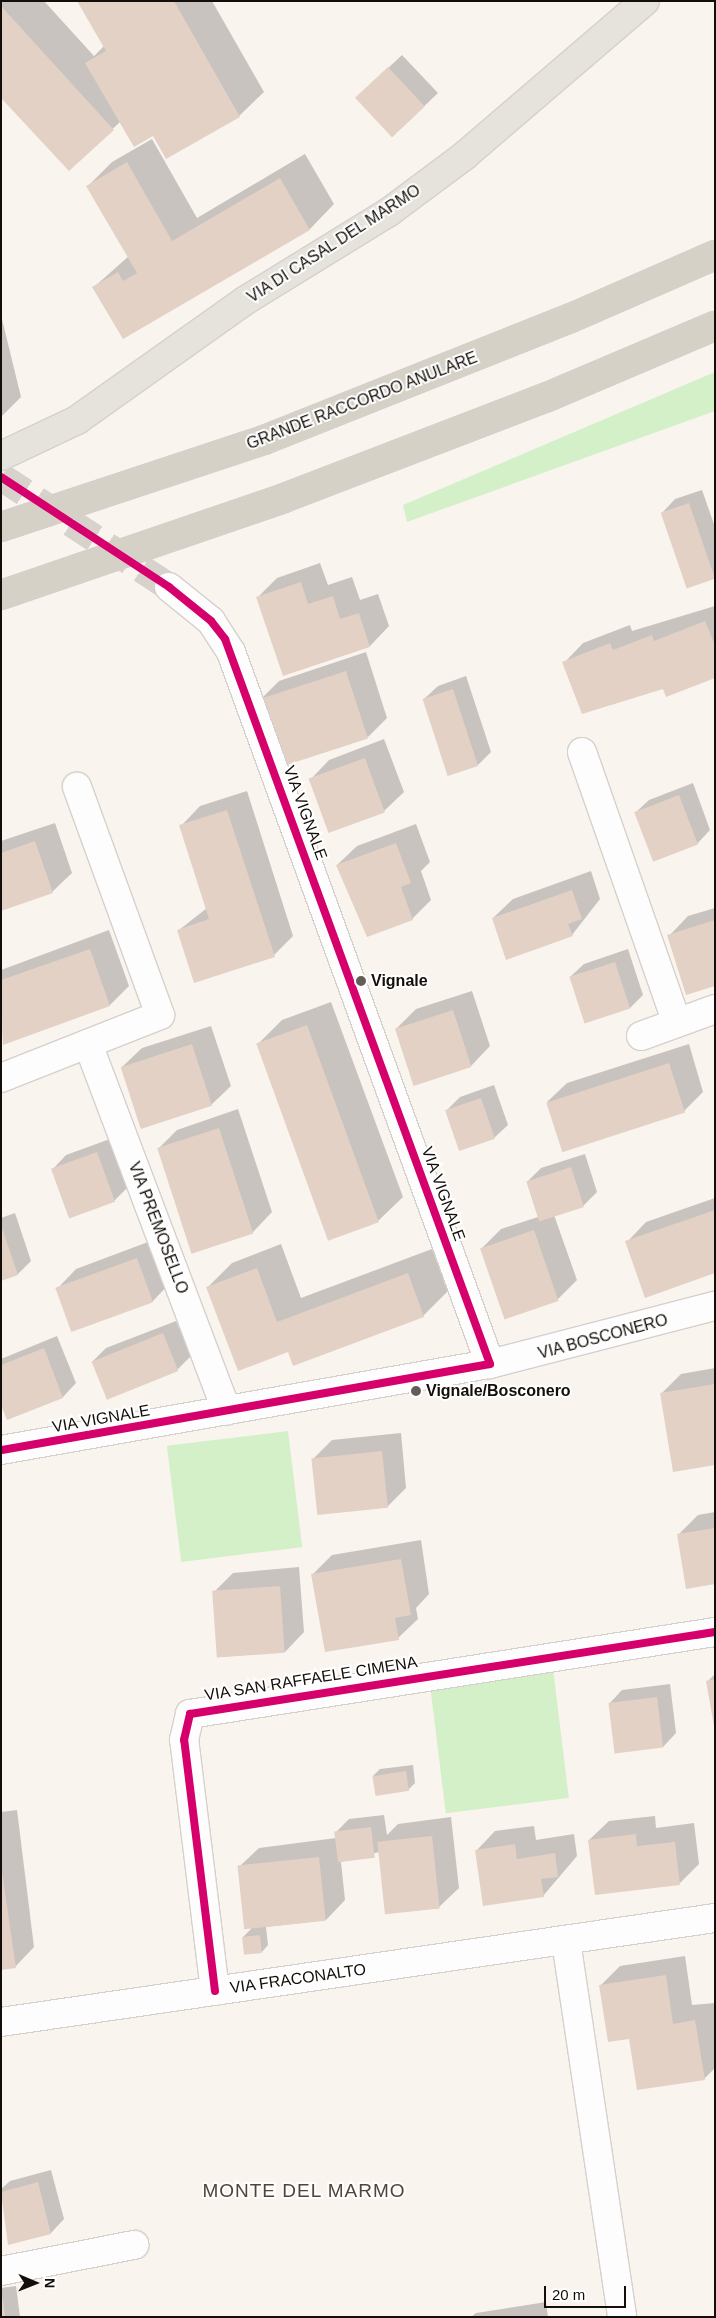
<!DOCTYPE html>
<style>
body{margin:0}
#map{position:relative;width:716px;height:2318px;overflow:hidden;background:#faf4ef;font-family:Arial,sans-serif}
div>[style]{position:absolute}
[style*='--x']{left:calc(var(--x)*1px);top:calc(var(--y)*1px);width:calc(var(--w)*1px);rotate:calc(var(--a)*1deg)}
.green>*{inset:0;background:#d4f0c9;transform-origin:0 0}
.shadow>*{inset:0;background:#0003}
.building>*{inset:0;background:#e3d1c5;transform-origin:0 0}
.minor-tunnel>*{height:28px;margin-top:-14px;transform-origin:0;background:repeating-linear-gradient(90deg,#d7d2cc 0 28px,transparent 0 42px)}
.roads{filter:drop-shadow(1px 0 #d6d0cc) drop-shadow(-1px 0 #d6d0cc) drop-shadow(0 1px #d6d0cc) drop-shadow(0 -1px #d6d0cc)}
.minor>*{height:28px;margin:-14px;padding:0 14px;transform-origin:14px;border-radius:14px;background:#fefdfd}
.major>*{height:28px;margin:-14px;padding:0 14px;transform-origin:14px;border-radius:14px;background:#e6e3dc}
.highway>*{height:28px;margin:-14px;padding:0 14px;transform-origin:14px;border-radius:14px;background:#d6d1c7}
.cycleway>*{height:8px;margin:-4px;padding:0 4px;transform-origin:4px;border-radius:4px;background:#d6006c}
.dots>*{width:14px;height:14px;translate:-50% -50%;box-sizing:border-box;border:2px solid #fff;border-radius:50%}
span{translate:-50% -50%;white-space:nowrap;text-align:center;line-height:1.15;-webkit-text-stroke:4px #fff;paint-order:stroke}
.street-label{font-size:16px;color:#130e09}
.poi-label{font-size:16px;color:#130e09;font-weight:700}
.left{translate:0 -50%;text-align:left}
.quarter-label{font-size:19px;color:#524438;letter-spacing:1px}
.frame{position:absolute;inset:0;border:2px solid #130e09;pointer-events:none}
.north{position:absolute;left:10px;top:2258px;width:50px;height:50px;-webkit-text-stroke:4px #fff;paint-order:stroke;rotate:91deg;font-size:14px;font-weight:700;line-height:20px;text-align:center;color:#130e09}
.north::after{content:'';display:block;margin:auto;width:18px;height:22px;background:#130e09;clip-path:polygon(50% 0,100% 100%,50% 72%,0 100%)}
.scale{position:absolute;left:544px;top:2286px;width:82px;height:22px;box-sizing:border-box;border:2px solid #130e09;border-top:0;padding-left:6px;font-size:15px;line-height:18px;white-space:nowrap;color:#130e09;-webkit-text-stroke:4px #fff;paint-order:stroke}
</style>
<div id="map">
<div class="green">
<i style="clip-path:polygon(715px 372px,715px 411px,407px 522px,403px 505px)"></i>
<i style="left:288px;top:1431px;width:117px;height:122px;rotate:83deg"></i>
<i style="left:553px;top:1669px;width:130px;height:124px;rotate:83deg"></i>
</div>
<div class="shadow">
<i style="clip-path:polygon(1px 1px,44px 1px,94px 56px,104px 46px,79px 1px,212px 1px,264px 92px,239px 116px,153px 135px,120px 122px,69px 170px,1px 96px)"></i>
<i style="clip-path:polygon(402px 55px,438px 93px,392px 137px,370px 85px)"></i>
<i style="clip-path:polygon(152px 139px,197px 218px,305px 154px,334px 204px,310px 229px,123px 337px,94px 287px,129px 256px,88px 186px,112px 162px)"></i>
<i style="clip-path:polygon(1px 315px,21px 397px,1px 417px)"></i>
<i style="clip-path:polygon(702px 490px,715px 527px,714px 578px,662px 513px,675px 499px)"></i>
<i style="clip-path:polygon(320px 563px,328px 585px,352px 577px,360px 600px,378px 594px,389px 626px,370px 646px,284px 674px,258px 597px,277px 578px)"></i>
<i style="clip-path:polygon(715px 606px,715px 677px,663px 687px,564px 663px,583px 643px,630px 625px,632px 631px)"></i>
<i style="clip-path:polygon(366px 652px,387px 718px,368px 737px,260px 700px,279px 681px)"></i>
<i style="clip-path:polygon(466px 676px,491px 752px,478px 765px,424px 699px,438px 686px)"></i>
<i style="clip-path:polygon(384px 739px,404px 792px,384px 811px,310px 780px,329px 760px)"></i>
<i style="clip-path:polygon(693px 783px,710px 830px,697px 844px,635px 813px,649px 800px)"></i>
<i style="clip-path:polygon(247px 791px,293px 936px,274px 955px,179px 930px,207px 908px,181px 826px,200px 806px)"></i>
<i style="clip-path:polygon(55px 823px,72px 873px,52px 892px,1px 909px,1px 841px)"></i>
<i style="clip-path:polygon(416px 824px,430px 862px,421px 871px,431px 900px,412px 919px,337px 865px,357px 846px)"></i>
<i style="clip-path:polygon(591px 871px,600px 899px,572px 935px,493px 918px,513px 899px)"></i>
<i style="clip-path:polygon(715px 908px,715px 984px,669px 936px,688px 916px)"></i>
<i style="clip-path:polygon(109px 930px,129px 986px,110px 1005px,3px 1043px,1px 970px)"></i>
<i style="clip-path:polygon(628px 949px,643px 995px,630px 1008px,570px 977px,584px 964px)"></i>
<i style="clip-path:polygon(472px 991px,490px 1046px,471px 1066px,396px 1029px,416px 1009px)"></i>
<i style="clip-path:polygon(331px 1002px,403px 1197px,378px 1221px,258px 1044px,282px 1020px)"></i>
<i style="clip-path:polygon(211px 1026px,231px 1086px,211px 1105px,122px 1067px,142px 1048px)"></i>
<i style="clip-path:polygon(689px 1044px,703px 1092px,684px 1111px,547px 1102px,567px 1083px)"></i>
<i style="clip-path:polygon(494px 1085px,508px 1125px,494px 1138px,446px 1111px,460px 1097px)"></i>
<i style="clip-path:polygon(238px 1109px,272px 1212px,253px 1232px,158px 1149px,177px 1130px)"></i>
<i style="clip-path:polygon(110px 1139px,127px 1188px,114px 1201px,53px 1169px,66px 1155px)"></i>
<i style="clip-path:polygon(585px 1154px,597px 1192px,583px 1206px,554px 1215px,577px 1280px,557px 1300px,481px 1249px,501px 1229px,538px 1217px,527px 1182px,541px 1168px)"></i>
<i style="clip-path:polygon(715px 1198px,715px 1272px,627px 1242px,646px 1222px)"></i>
<i style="clip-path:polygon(15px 1213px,31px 1261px,18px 1274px,1px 1280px,1px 1218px)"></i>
<i style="clip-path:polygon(156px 1239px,172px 1281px,153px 1301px,72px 1331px,57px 1289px,76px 1269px)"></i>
<i style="clip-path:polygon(281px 1244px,301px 1298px,432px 1249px,448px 1291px,423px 1316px,289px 1351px,208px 1287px,232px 1263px)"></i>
<i style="clip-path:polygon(176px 1321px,191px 1356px,177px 1370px,92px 1362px,106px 1348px)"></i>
<i style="clip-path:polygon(57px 1336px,76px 1383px,63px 1397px,8px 1419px,1px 1401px,1px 1359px)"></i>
<i style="clip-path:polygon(715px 1368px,715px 1464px,662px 1393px,681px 1374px)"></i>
<i style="clip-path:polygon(401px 1433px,406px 1488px,387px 1507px,313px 1459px,332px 1440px)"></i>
<i style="clip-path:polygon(715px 1512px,715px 1583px,679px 1534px,698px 1515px)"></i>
<i style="clip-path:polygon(421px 1540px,429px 1594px,416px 1608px,418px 1619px,398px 1638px,313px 1574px,332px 1555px)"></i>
<i style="clip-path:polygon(299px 1567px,304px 1632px,285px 1652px,219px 1657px,214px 1592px,233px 1573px)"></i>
<i style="clip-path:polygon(715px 1674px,715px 1725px,708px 1681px)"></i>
<i style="clip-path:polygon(670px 1684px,676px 1733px,663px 1747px,609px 1704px,622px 1690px)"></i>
<i style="clip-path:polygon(413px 1765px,415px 1783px,408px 1790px,373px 1776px,380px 1769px)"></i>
<i style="clip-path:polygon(17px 1810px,34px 1947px,15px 1967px,1px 1968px,1px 1812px)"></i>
<i style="clip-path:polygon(384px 1815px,387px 1835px,398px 1824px,451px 1817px,459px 1888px,439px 1907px,379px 1852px,341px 1862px,345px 1900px,326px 1920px,266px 1927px,268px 1945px,262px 1952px,243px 1937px,251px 1929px,239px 1867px,259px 1848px,336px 1838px,335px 1833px,349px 1819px)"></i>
<i style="clip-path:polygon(655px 1816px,656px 1828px,694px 1823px,699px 1864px,680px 1883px,589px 1840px,609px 1821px)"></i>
<i style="clip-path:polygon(534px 1826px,536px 1840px,574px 1834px,577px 1856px,543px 1896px,476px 1851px,495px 1831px)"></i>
<i style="clip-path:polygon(685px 1956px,692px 2005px,715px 2003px,715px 2068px,704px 2079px,630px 2037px,600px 1986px,620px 1966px)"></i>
<i style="clip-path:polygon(51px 2170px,64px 2219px,51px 2233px,9px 2244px,1px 2189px,10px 2181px)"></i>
<i style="clip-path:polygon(16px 2286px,20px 2317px,1px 2317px,1px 2288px)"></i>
<i style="clip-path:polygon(546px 2302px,548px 2317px,471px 2317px,476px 2313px)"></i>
</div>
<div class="building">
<i style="clip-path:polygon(77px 1px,174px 1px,240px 117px,166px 159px,153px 136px,134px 147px,85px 63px,106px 51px)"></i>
<i style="clip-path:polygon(1px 6px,114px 130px,69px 171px,1px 98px)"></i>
<i style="left:388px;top:67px;width:54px;height:45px;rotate:47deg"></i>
<i style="clip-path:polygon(127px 162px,172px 241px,280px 178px,310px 230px,123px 339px,92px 287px,118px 272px,123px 281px,137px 273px,86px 186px)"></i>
<i style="left:689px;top:503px;width:80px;height:30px;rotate:71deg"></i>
<i style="clip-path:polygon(301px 582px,308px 604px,333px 596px,340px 619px,359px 613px,370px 647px,283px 676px,256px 597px)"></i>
<i style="clip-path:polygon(705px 621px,715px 645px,715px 678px,666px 697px,663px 689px,582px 714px,562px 662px,610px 643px,613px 650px,652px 635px,654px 641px)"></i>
<i style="left:346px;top:671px;width:71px;height:93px;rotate:72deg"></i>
<i style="left:453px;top:689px;width:81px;height:32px;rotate:72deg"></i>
<i style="left:365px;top:758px;width:58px;height:60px;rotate:70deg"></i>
<i style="left:679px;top:795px;width:53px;height:48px;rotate:69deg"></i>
<i style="clip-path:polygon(227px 810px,275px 957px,194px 983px,177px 930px,209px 919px,179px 825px)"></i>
<i style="clip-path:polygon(35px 841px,53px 893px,1px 911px,1px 853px)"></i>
<i style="clip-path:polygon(396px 843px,411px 883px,401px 887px,413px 920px,367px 937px,336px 865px)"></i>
<i style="clip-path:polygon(572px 890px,582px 919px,568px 924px,573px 936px,506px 960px,492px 918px)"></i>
<i style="clip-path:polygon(715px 920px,715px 986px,686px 995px,667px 935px)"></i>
<i style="clip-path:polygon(90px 949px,110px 1006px,3px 1045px,1px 980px)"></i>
<i style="left:615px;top:962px;width:49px;height:48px;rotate:72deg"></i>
<i style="left:453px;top:1010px;width:60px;height:61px;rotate:72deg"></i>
<i style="left:307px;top:1025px;width:210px;height:54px;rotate:70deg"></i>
<i style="left:192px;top:1044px;width:65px;height:75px;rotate:72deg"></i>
<i style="left:669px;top:1063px;width:52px;height:129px;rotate:72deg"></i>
<i style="left:481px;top:1098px;width:43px;height:38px;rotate:71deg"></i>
<i style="left:219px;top:1128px;width:111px;height:65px;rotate:72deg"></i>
<i style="left:97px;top:1152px;width:53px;height:49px;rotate:70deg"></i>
<i style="left:571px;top:1167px;width:42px;height:47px;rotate:72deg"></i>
<i style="clip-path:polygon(715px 1210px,715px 1273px,645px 1298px,625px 1241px)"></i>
<i style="clip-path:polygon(1px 1225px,18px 1275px,1px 1281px)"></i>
<i style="left:534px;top:1230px;width:75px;height:57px;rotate:71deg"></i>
<i style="left:137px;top:1258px;width:47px;height:87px;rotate:70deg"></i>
<i style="clip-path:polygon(257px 1268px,277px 1322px,408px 1273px,424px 1317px,293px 1366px,288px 1352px,238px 1371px,206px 1287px)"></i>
<i style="left:163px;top:1333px;width:41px;height:77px;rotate:68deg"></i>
<i style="clip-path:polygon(44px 1348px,63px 1398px,7px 1420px,1px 1405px,1px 1365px)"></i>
<i style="clip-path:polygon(715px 1384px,715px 1465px,673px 1472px,660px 1393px)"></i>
<i style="left:382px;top:1451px;width:57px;height:71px;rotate:84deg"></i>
<i style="clip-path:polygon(715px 1528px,715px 1584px,686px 1589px,677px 1534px)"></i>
<i style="clip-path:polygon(401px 1559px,411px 1615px,395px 1618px,399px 1640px,325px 1652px,311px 1574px)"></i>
<i style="left:280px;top:1586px;width:67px;height:68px;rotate:86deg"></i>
<i style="clip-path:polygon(715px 1679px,715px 1726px,714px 1726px,706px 1681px)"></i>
<i style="left:657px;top:1697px;width:51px;height:49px;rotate:83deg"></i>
<i style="left:406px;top:1771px;width:20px;height:34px;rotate:81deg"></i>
<i style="left:371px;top:1827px;width:31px;height:37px;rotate:83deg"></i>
<i style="clip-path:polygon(636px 1834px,637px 1846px,675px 1842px,680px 1885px,595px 1895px,588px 1840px)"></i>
<i style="left:432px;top:1836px;width:73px;height:55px;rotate:84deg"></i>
<i style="clip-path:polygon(515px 1844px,517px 1859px,555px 1853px,558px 1877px,541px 1879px,544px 1897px,483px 1906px,475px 1850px)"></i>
<i style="left:319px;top:1857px;width:64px;height:82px;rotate:84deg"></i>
<i style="clip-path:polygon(1px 1865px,16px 1968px,1px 1970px)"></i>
<i style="left:260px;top:1935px;width:18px;height:18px;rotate:84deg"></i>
<i style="clip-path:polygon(666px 1975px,673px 2024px,695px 2020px,705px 2080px,637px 2090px,629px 2039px,608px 2042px,599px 1985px)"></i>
<i style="clip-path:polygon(38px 2182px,51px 2234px,8px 2245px,1px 2192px)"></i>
<i style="clip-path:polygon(1px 2299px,3px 2299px,5px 2317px,1px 2317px)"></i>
</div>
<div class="minor-tunnel">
<i style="--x:1;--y:477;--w:201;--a:33.2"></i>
</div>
<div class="roads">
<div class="minor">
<i style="--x:582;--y:752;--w:287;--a:70.7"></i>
<i style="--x:641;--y:1036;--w:79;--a:-20"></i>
<i style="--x:88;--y:1044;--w:392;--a:69.3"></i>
<i style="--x:1;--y:1078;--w:171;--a:-21.6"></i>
<i style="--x:160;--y:1015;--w:243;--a:-110"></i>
<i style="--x:490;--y:1364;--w:232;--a:-14.5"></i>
<i style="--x:1;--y:1450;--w:497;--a:-10"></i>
<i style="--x:490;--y:1364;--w:758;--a:-109.99"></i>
<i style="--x:231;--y:652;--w:37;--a:-123"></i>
<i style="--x:211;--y:621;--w:54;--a:-141"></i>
<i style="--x:566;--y:1941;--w:380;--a:81.5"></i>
<i style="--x:215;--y:1991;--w:253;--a:-97"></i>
<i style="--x:184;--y:1740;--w:27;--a:-77"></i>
<i style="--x:190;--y:1714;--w:531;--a:-8.88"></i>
<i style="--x:1;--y:2022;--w:722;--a:-8.29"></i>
<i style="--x:1;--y:2271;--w:136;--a:-11.1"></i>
</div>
<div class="major">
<i style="--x:1;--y:456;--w:84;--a:-25.3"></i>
<i style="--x:77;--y:420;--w:207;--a:-35.4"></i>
<i style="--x:246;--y:300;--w:168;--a:-31.6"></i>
<i style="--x:389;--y:212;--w:94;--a:-36.7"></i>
<i style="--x:464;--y:156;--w:238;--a:-40.6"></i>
</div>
<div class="highway">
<i style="--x:1;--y:527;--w:277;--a:-18.3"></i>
<i style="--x:264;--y:440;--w:330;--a:-21.7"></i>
<i style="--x:571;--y:318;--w:157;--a:-23.6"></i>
<i style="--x:1;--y:595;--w:299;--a:-18.9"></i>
<i style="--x:284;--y:498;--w:280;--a:-21"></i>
<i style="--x:545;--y:398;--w:185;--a:-23"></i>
</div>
</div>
<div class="cycleway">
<i style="--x:1;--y:477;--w:201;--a:33.2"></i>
<i style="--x:169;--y:587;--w:54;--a:39"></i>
<i style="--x:211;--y:621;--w:23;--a:52"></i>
<i style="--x:225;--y:639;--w:772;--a:69.92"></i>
<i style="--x:490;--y:1364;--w:497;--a:170"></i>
<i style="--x:215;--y:1991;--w:253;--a:-97"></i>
<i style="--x:184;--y:1740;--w:27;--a:-77"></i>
<i style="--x:190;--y:1714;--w:531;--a:-8.88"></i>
</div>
<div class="dots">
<i style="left:361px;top:981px;background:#645e5a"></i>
<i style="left:416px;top:1391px;background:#645e5a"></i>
</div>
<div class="street-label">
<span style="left:334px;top:244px;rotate:-33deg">VIA DI CASAL DEL MARMO</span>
<span style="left:362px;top:401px;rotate:-21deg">GRANDE RACCORDO ANULARE</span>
<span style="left:305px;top:813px;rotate:70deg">VIA VIGNALE</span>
<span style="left:443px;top:1194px;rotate:70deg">VIA VIGNALE</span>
<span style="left:158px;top:1228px;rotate:69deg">VIA PREMOSELLO</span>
<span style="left:603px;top:1337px;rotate:-15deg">VIA BOSCONERO</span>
<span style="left:101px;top:1419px;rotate:-10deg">VIA VIGNALE</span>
<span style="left:311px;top:1679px;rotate:-9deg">VIA SAN RAFFAELE CIMENA</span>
<span style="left:298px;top:1979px;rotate:-8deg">VIA FRACONALTO</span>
</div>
<div class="poi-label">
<span class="left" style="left:371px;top:981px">Vignale</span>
<span class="left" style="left:426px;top:1391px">Vignale/Bosconero</span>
</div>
<div class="quarter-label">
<span style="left:304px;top:2191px">MONTE DEL MARMO</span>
</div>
<div class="frame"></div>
<div class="north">N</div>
<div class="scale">20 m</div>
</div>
